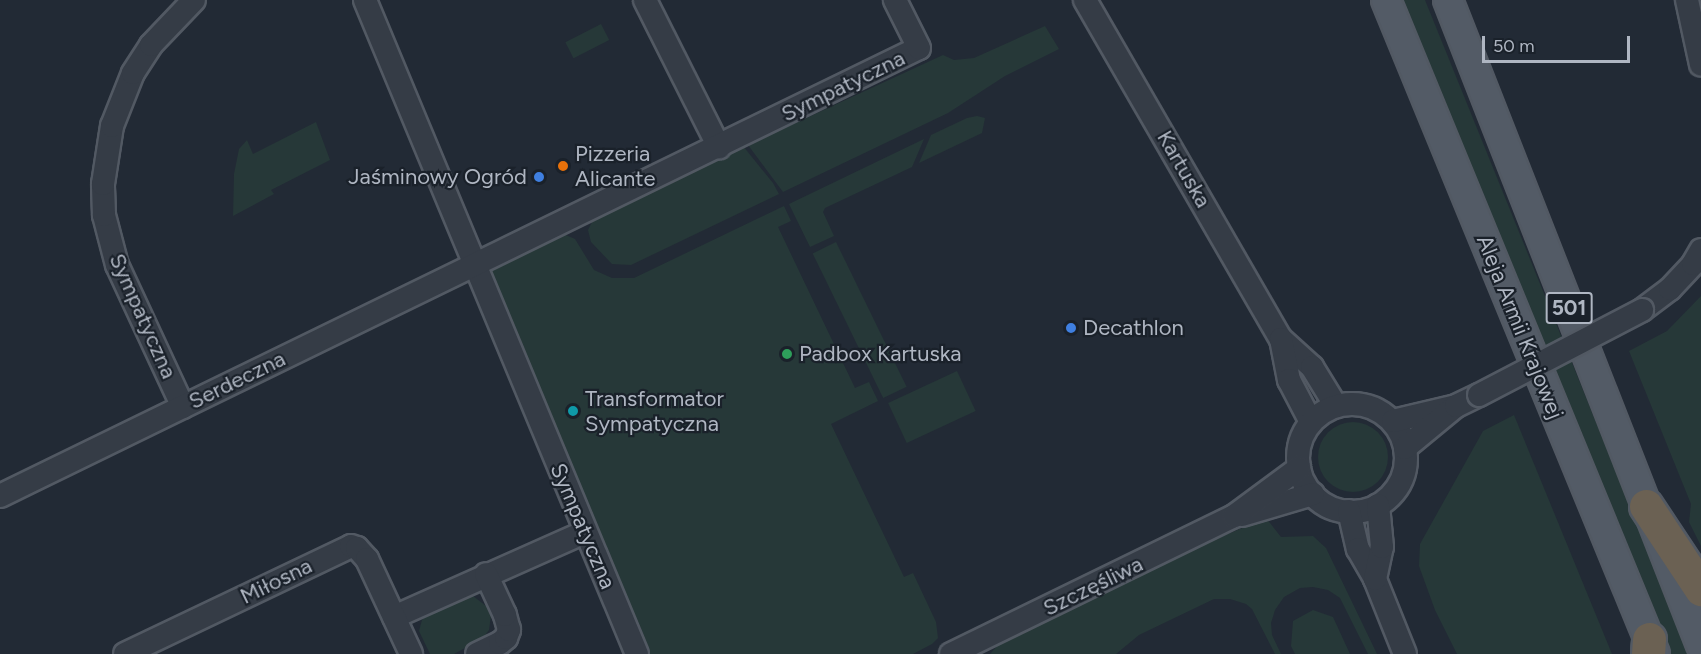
<!DOCTYPE html>
<meta charset="utf-8">
<style>
body{margin:0}
#map{position:relative;width:1701px;height:654px;overflow:hidden;background:#222a35;font-family:Figtree,sans-serif}
div>[style]{position:absolute}
[style*='--x']{left:calc(var(--x)*1px);top:calc(var(--y)*1px);width:calc(var(--w)*1px);rotate:calc(var(--a)*1deg)}
.green>*{inset:0;background:#263838;transform-origin:0 0}
.round{border-radius:50%}
.roads{filter:drop-shadow(2px 0 #525963) drop-shadow(-2px 0 #525963) drop-shadow(0 2px #525963) drop-shadow(0 -2px #525963)}
.minor>*{height:22px;margin:-11px;padding:0 11px;transform-origin:11px;border-radius:11px;background:#353c46}
.minor>.ring{margin:-11px;padding:0;box-sizing:content-box;background:none;border:22px solid #353c46;border-radius:50%}
.major>*{height:28px;margin:-14px;padding:0 14px;transform-origin:14px;border-radius:14px;background:#535b66}
.highway>*{height:33px;margin:-16.5px;padding:0 16.5px;transform-origin:16.5px;border-radius:16.5px;background:#6b6153}
.bridges{filter:drop-shadow(2px 0 #525963) drop-shadow(-2px 0 #525963) drop-shadow(0 2px #525963) drop-shadow(0 -2px #525963)}
.minor-bridge>*{height:22px;margin:-11px;padding:0 11px;transform-origin:11px;border-radius:11px;background:#353c46}
.dots>*{width:16px;height:16px;translate:-50% -50%;box-sizing:border-box;border:3px solid #1a212a;border-radius:50%}
span{translate:-50% -50%;white-space:nowrap;text-align:center;line-height:1.15;-webkit-text-stroke:4.5px #1a212a;paint-order:stroke}
.shield-label span{padding:2px 4px;background:#1a212a;border:2px solid;border-radius:4px;-webkit-text-stroke-width:0}
.shield-label{font-size:21px;color:#afb6c2;font-weight:700}
.street-label{font-size:22px;color:#afb6c2}
.poi-label{font-size:22px;color:#afb6c2}
.left{translate:0 -50%;text-align:left}
.right{translate:-100% -50%;text-align:right}
.scale{position:absolute;left:1482px;top:36px;width:148px;height:27px;box-sizing:border-box;border:3px solid #afb6c2;border-top:0;padding-left:8px;font-size:18px;line-height:21px;white-space:nowrap;color:#afb6c2;-webkit-text-stroke:4px #1a212a;paint-order:stroke}
</style>
<div id="map">
<div class="green">
<i style="clip-path:polygon(1400px 0,1425px 0,1690px 654px,1669px 654px)"></i>
<i style="left:601px;top:24px;width:18px;height:40px;rotate:63deg"></i>
<i style="clip-path:polygon(1045px 26px,1059px 49px,1005px 76px,948px 113px,783px 192px,748px 145px,943px 55px,954px 60px,974px 58px)"></i>
<i style="clip-path:polygon(977px 116px,985px 118px,982px 133px,919px 163px,931px 135px,967px 118px)"></i>
<i style="clip-path:polygon(316px 122px,330px 160px,271px 190px,274px 194px,233px 216px,234px 174px,239px 149px,247px 140px,253px 154px)"></i>
<i style="clip-path:polygon(924px 139px,912px 167px,825px 208px,823px 212px,834px 236px,810px 247px,789px 204px)"></i>
<i style="clip-path:polygon(743px 146px,773px 183px,779px 194px,631px 265px,612px 264px,591px 242px,588px 230px,595px 216px)"></i>
<i style="clip-path:polygon(784px 206px,791px 221px,778px 227px,855px 388px,869px 382px,878px 401px,831px 424px,904px 577px,913px 573px,936px 622px,938px 638px,932px 644px,913px 654px,646px 654px,490px 279px,491px 273px,494px 267px,561px 233px,575px 239px,594px 270px,612px 278px,634px 278px)"></i>
<i style="left:836px;top:242px;width:161px;height:26px;rotate:64deg"></i>
<i style="clip-path:polygon(1701px 296px,1701px 546px,1689px 522px,1691px 504px,1629px 351px,1667px 331px)"></i>
<i style="left:957px;top:371px;width:44px;height:76px;rotate:65deg"></i>
<i style="clip-path:polygon(1514px 415px,1612px 654px,1457px 654px,1435px 610px,1419px 566px,1420px 544px,1483px 431px)"></i>
<i class="round" style="left:1318px;top:422px;width:70px;height:70px"></i>
<i style="clip-path:polygon(1266px 518px,1281px 537px,1313px 536px,1326px 548px,1377px 654px,1368px 654px,1340px 598px,1328px 590px,1313px 587px,1300px 588px,1284px 597px,1275px 610px,1271px 623px,1272px 635px,1281px 654px,1275px 654px,1252px 609px,1246px 604px,1230px 599px,1214px 599px,1139px 635px,1116px 654px,990px 654px,998px 645px,1209px 542px)"></i>
<i style="clip-path:polygon(464px 596px,473px 596px,486px 606px,491px 615px,489px 630px,483px 638px,454px 654px,430px 654px,419px 631px,422px 620px,429px 613px)"></i>
<i style="clip-path:polygon(1313px 610px,1333px 617px,1350px 654px,1295px 654px,1291px 646px,1293px 621px)"></i>
</div>
<div class="roads">
<div class="minor">
<i style="--x:365;--y:0;--w:708;--a:67.42"></i>
<i style="--x:645;--y:0;--w:165;--a:63.3"></i>
<i style="--x:1085;--y:0;--w:392;--a:60"></i>
<i style="--x:1281;--y:339;--w:42;--a:42.1"></i>
<i style="--x:1312;--y:367;--w:46;--a:58.4"></i>
<i style="--x:1687;--y:0;--w:66;--a:77.8"></i>
<i style="--x:1642;--y:310;--w:35;--a:-37"></i>
<i style="--x:1670;--y:289;--w:34;--a:-47"></i>
<i style="--x:1693;--y:264;--w:16;--a:-60"></i>
<i style="--x:1281;--y:339;--w:42;--a:79"></i>
<i style="--x:1289;--y:380;--w:47;--a:62.4"></i>
<i class="ring" style="left:1298px;top:404px;width:86px;height:86px"></i>
<i style="--x:183;--y:407;--w:157;--a:-114.9"></i>
<i style="--x:117;--y:265;--w:52;--a:-104.6"></i>
<i style="--x:104;--y:215;--w:31;--a:-92"></i>
<i style="--x:103;--y:184;--w:59;--a:-81.2"></i>
<i style="--x:112;--y:126;--w:57;--a:-68.4"></i>
<i style="--x:133;--y:73;--w:33;--a:-57"></i>
<i style="--x:151;--y:45;--w:62;--a:-46.3"></i>
<i style="--x:1393;--y:421;--w:61;--a:-13.3"></i>
<i style="--x:1405;--y:448;--w:66;--a:-39.5"></i>
<i style="--x:1456;--y:406;--w:25;--a:-26"></i>
<i style="--x:0;--y:496;--w:1022;--a:-25.99"></i>
<i style="--x:919;--y:48;--w:54;--a:-116.6"></i>
<i style="--x:1349;--y:511;--w:39;--a:77"></i>
<i style="--x:1358;--y:549;--w:34;--a:60"></i>
<i style="--x:1375;--y:579;--w:81;--a:68.2"></i>
<i style="--x:1242;--y:515;--w:74;--a:-16.5"></i>
<i style="--x:1375;--y:579;--w:33;--a:-78"></i>
<i style="--x:1382;--y:547;--w:42;--a:-95.4"></i>
<i style="--x:394;--y:617;--w:209;--a:-24"></i>
<i style="--x:125;--y:654;--w:250;--a:-25.5"></i>
<i style="--x:351;--y:546;--w:6;--a:18"></i>
<i style="--x:357;--y:548;--w:15;--a:48"></i>
<i style="--x:367;--y:559;--w:105;--a:65.1"></i>
<i style="--x:477;--y:654;--w:25;--a:-26"></i>
<i style="--x:500;--y:643;--w:8;--a:-40"></i>
<i style="--x:506;--y:638;--w:9;--a:-69"></i>
<i style="--x:509;--y:630;--w:16;--a:-105"></i>
<i style="--x:505;--y:615;--w:45;--a:-114.9"></i>
<i style="--x:951;--y:654;--w:315;--a:-26"></i>
<i style="--x:1234;--y:516;--w:81;--a:-36.4"></i>
</div>
<div class="major">
<i style="--x:1386;--y:0;--w:707;--a:67.64"></i>
<i style="--x:1448;--y:0;--w:693;--a:68.58"></i>
</div>
<div class="highway">
<i style="--x:1646;--y:506;--w:100;--a:56.5"></i>
<i style="--x:1648;--y:654;--w:15;--a:-86"></i>
</div>
</div>
<div class="bridges">
<div class="minor-bridge">
<i style="--x:1479;--y:395;--w:184;--a:-27.5"></i>
</div>
</div>
<div class="dots">
<i style="left:563px;top:166px;background:#e8710a"></i>
<i style="left:539px;top:177px;background:#3f7fe0"></i>
<i style="left:1071px;top:328px;background:#3f7fe0"></i>
<i style="left:787px;top:354px;background:#2e9e5b"></i>
<i style="left:573px;top:411px;background:#0f9aa8"></i>
</div>
<div class="shield-label">
<span style="left:1569px;top:308px">501</span>
</div>
<div class="street-label">
<span style="left:843px;top:86px;rotate:-26deg">Sympatyczna</span>
<span style="left:1184px;top:169px;rotate:60deg">Kartuska</span>
<span style="left:143px;top:316px;rotate:66deg">Sympatyczna</span>
<span style="left:1520px;top:327px;rotate:68deg">Aleja Armii Krajowej</span>
<span style="left:237px;top:380px;rotate:-26deg">Serdeczna</span>
<span style="left:583px;top:526px;rotate:67deg">Sympatyczna</span>
<span style="left:276px;top:581px;rotate:-26deg">Miłosna</span>
<span style="left:1093px;top:586px;rotate:-26deg">Szczęśliwa</span>
</div>
<div class="poi-label">
<span class="left" style="left:575px;top:166px">Pizzeria<br>Alicante</span>
<span class="right" style="left:527px;top:177px">Jaśminowy Ogród</span>
<span class="left" style="left:1083px;top:328px">Decathlon</span>
<span class="left" style="left:799px;top:354px">Padbox Kartuska</span>
<span class="left" style="left:585px;top:411px">Transformator<br>Sympatyczna</span>
</div>
<div class="scale">50 m</div>
</div>
